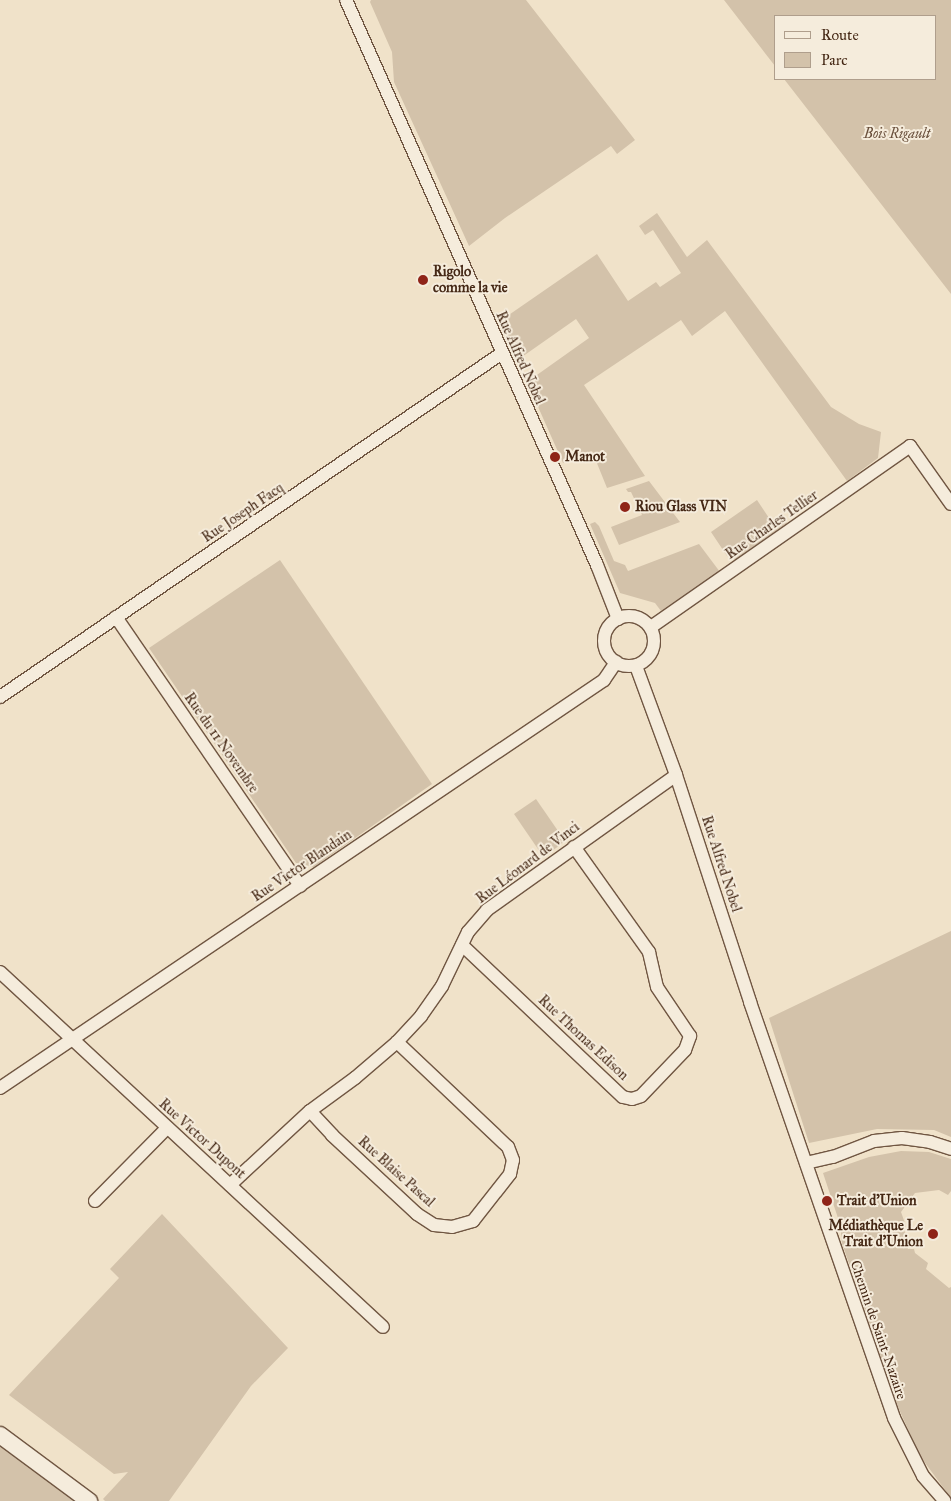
<!DOCTYPE html>
<meta charset="utf-8">
<style>
body{margin:0}
#map{position:relative;width:951px;height:1501px;overflow:hidden;background:#f0e2c9;font-family:"IM FELL Great Primer",serif}
div>[style]{position:absolute}
[style*='--x']{left:calc(var(--x)*1px);top:calc(var(--y)*1px);width:calc(var(--w)*1px);rotate:calc(var(--a)*1deg)}
.green>*{inset:0;background:#d3c2aa}
.roads{filter:drop-shadow(1px 0 #705642) drop-shadow(-1px 0 #705642) drop-shadow(0 1px #705642) drop-shadow(0 -1px #705642)}
.minor>*{height:12px;margin:-6px;padding:0 6px;transform-origin:6px;border-radius:6px;background:#f5ecdc}
.minor>.ring{margin:-6px;padding:0;box-sizing:content-box;background:none;border:12px solid #f5ecdc;border-radius:50%}
.tertiary>*{height:16px;margin:-8px;padding:0 8px;transform-origin:8px;border-radius:8px;background:#f5ecdc}
.dots>*{width:14px;height:14px;translate:-50% -50%;box-sizing:border-box;border:2px solid #f5ecdc;border-radius:50%}
span{translate:-50% -50%;white-space:nowrap;text-align:center;line-height:1.15;-webkit-text-stroke:4px #f5ecdc;paint-order:stroke}
.park-label{font-size:14px;color:#684e3a;font-style:italic}
.poi-label{font-size:14px;color:#452815;font-weight:700}
.left{translate:0 -50%;text-align:left}
.right{translate:-100% -50%;text-align:right}
.street-label{font-size:14px;color:#452815}
.legend{position:absolute;left:774px;top:15px;width:162px;height:65px;box-sizing:border-box;background:#f5ecdc;border:1px solid #af9e8c;margin:0;padding:6px 9px;list-style:none;font-size:15px;color:#452815}
.legend li{display:flex;align-items:center;gap:10px;height:25px}
.legend b{width:25px;border:1px solid #af9e8c}
</style>
<div id="map">
<div class="green">
<i style="clip-path:polygon(371px 0,526px 0,635px 140px,617px 154px,611px 146px,505px 218px,469px 246px,394px 82px,392px 52px,370px 2px)"></i>
<i style="clip-path:polygon(724px 0,951px 0,951px 294px,784px 79px,935px 79px,935px 16px,775px 16px,775px 66px)"></i>
<i style="clip-path:polygon(657px 213px,687px 257px,707px 240px,831px 407px,859px 424px,881px 432px,878px 458px,847px 481px,725px 311px,692px 336px,681px 320px,584px 385px,645px 476px,607px 488px,592px 451px,563px 463px,527px 382px,589px 338px,576px 319px,519px 359px,501px 324px,506px 317px,597px 254px,628px 301px,656px 282px,660px 287px,681px 273px,653px 230px,645px 235px,639px 226px)"></i>
<i style="clip-path:polygon(649px 481px,680px 522px,619px 545px,611px 527px,642px 515px,631px 492px,628px 492px,626px 489px)"></i>
<i style="clip-path:polygon(757px 500px,773px 524px,782px 517px,787px 523px,735px 560px,727px 556px,711px 532px)"></i>
<i style="clip-path:polygon(595px 522px,599px 526px,614px 561px,625px 565px,628px 571px,699px 544px,720px 572px,661px 611px,655px 603px,620px 593px,590px 524px)"></i>
<i style="clip-path:polygon(280px 560px,432px 784px,314px 867px,296px 863px,149px 648px)"></i>
<i style="clip-path:polygon(536px 799px,565px 841px,547px 855px,540px 852px,514px 814px)"></i>
<i style="clip-path:polygon(951px 931px,951px 1137px,934px 1130px,877px 1129px,809px 1143px,769px 1018px)"></i>
<i style="clip-path:polygon(901px 1151px,929px 1152px,951px 1159px,951px 1191px,948px 1195px,939px 1190px,915px 1193px,901px 1212px,906px 1226px,904px 1228px,908px 1249px,914px 1249px,915px 1253px,928px 1263px,926px 1269px,949px 1288px,951px 1287px,951px 1498px,920px 1456px,898px 1407px,842px 1243px,840px 1224px,823px 1173px,869px 1157px)"></i>
<i style="clip-path:polygon(162px 1214px,288px 1348px,251px 1386px,169px 1501px,105px 1501px,103px 1499px,128px 1472px,114px 1474px,9px 1395px,119px 1278px,110px 1269px)"></i>
<i style="clip-path:polygon(0 1442px,79px 1501px,0 1501px)"></i>
</div>
<div class="roads">
<div class="minor">
<i style="--x:346;--y:0;--w:618;--a:66.05"></i>
<i style="--x:597;--y:565;--w:58;--a:68.7"></i>
<i class="ring" style="left:604px;top:616px;width:38px;height:38px"></i>
<i style="--x:116;--y:617;--w:326;--a:55.6"></i>
<i style="--x:651;--y:627;--w:316;--a:-34.9"></i>
<i style="--x:910;--y:446;--w:71;--a:54.7"></i>
<i style="--x:636;--y:666;--w:116;--a:69.8"></i>
<i style="--x:676;--y:775;--w:239;--a:71.9"></i>
<i style="--x:750;--y:1002;--w:440;--a:70.9"></i>
<i style="--x:894;--y:1418;--w:65;--a:63.4"></i>
<i style="--x:923;--y:1476;--w:33;--a:49"></i>
<i style="--x:0;--y:697;--w:609;--a:-34.42"></i>
<i style="--x:462;--y:945;--w:221;--a:43.4"></i>
<i style="--x:623;--y:1097;--w:9;--a:13"></i>
<i style="--x:632;--y:1099;--w:9;--a:-18"></i>
<i style="--x:641;--y:1096;--w:64;--a:-46.3"></i>
<i style="--x:685;--y:1050;--w:15;--a:-70"></i>
<i style="--x:690;--y:1036;--w:59;--a:-124"></i>
<i style="--x:657;--y:987;--w:36;--a:-103"></i>
<i style="--x:649;--y:952;--w:129;--a:-125.5"></i>
<i style="--x:0;--y:972;--w:522;--a:42.83"></i>
<i style="--x:0;--y:1088;--w:729;--a:-34.04"></i>
<i style="--x:604;--y:680;--w:22;--a:-56"></i>
<i style="--x:310;--y:1111;--w:33;--a:47"></i>
<i style="--x:332;--y:1135;--w:116;--a:42.9"></i>
<i style="--x:417;--y:1214;--w:20;--a:33"></i>
<i style="--x:434;--y:1225;--w:18;--a:6"></i>
<i style="--x:452;--y:1227;--w:22;--a:-16"></i>
<i style="--x:473;--y:1221;--w:60;--a:-51.8"></i>
<i style="--x:510;--y:1174;--w:14;--a:-78"></i>
<i style="--x:513;--y:1160;--w:14;--a:-111"></i>
<i style="--x:508;--y:1147;--w:153;--a:-136.6"></i>
<i style="--x:806;--y:1163;--w:28;--a:-13"></i>
<i style="--x:833;--y:1157;--w:44;--a:-21.3"></i>
<i style="--x:874;--y:1141;--w:28;--a:-6"></i>
<i style="--x:902;--y:1138;--w:28;--a:8"></i>
<i style="--x:930;--y:1142;--w:22;--a:18"></i>
<i style="--x:230;--y:1185;--w:109;--a:-42.8"></i>
<i style="--x:310;--y:1111;--w:56;--a:-36.3"></i>
<i style="--x:355;--y:1078;--w:55;--a:-40.6"></i>
<i style="--x:397;--y:1042;--w:35;--a:-47"></i>
<i style="--x:421;--y:1016;--w:37;--a:-55"></i>
<i style="--x:442;--y:986;--w:60;--a:-64.3"></i>
<i style="--x:468;--y:932;--w:29;--a:-49"></i>
<i style="--x:487;--y:910;--w:232;--a:-35.5"></i>
<i style="--x:95;--y:1201;--w:103;--a:-45.4"></i>
</div>
<div class="tertiary">
<i style="--x:0;--y:1435;--w:111;--a:36.6"></i>
</div>
</div>
<div class="dots">
<i style="left:423px;top:280px;background:#8f2418"></i>
<i style="left:555px;top:457px;background:#8f2418"></i>
<i style="left:625px;top:507px;background:#8f2418"></i>
<i style="left:827px;top:1201px;background:#8f2418"></i>
<i style="left:933px;top:1234px;background:#8f2418"></i>
</div>
<div class="park-label">
<span style="left:897px;top:134px">Bois Rigault</span>
</div>
<div class="poi-label">
<span class="left" style="left:433px;top:280px">Rigolo<br>comme la vie</span>
<span class="left" style="left:565px;top:457px">Manot</span>
<span class="left" style="left:635px;top:507px">Riou Glass VIN</span>
<span class="left" style="left:837px;top:1201px">Trait d'Union</span>
<span class="right" style="left:923px;top:1234px">Médiathèque Le<br>Trait d'Union</span>
</div>
<div class="street-label">
<span style="left:520px;top:358px;rotate:66deg">Rue Alfred Nobel</span>
<span style="left:243px;top:513px;rotate:-34deg">Rue Joseph Facq</span>
<span style="left:772px;top:525px;rotate:-35deg">Rue Charles Tellier</span>
<span style="left:221px;top:743px;rotate:55deg">Rue du 11 Novembre</span>
<span style="left:528px;top:863px;rotate:-37deg">Rue Léonard de Vinci</span>
<span style="left:721px;top:864px;rotate:72deg">Rue Alfred Nobel</span>
<span style="left:302px;top:866px;rotate:-34deg">Rue Victor Blandain</span>
<span style="left:583px;top:1038px;rotate:43deg">Rue Thomas Edison</span>
<span style="left:202px;top:1139px;rotate:42deg">Rue Victor Dupont</span>
<span style="left:396px;top:1172px;rotate:42deg">Rue Blaise Pascal</span>
<span style="left:878px;top:1330px;rotate:71deg">Chemin de Saint-Nazaire</span>
</div>
<ul class="legend">
<li><b style="height:6px;background:#f5ecdc"></b>Route</li>
<li><b style="height:14px;background:#d3c2aa"></b>Parc</li>
</ul>
</div>
